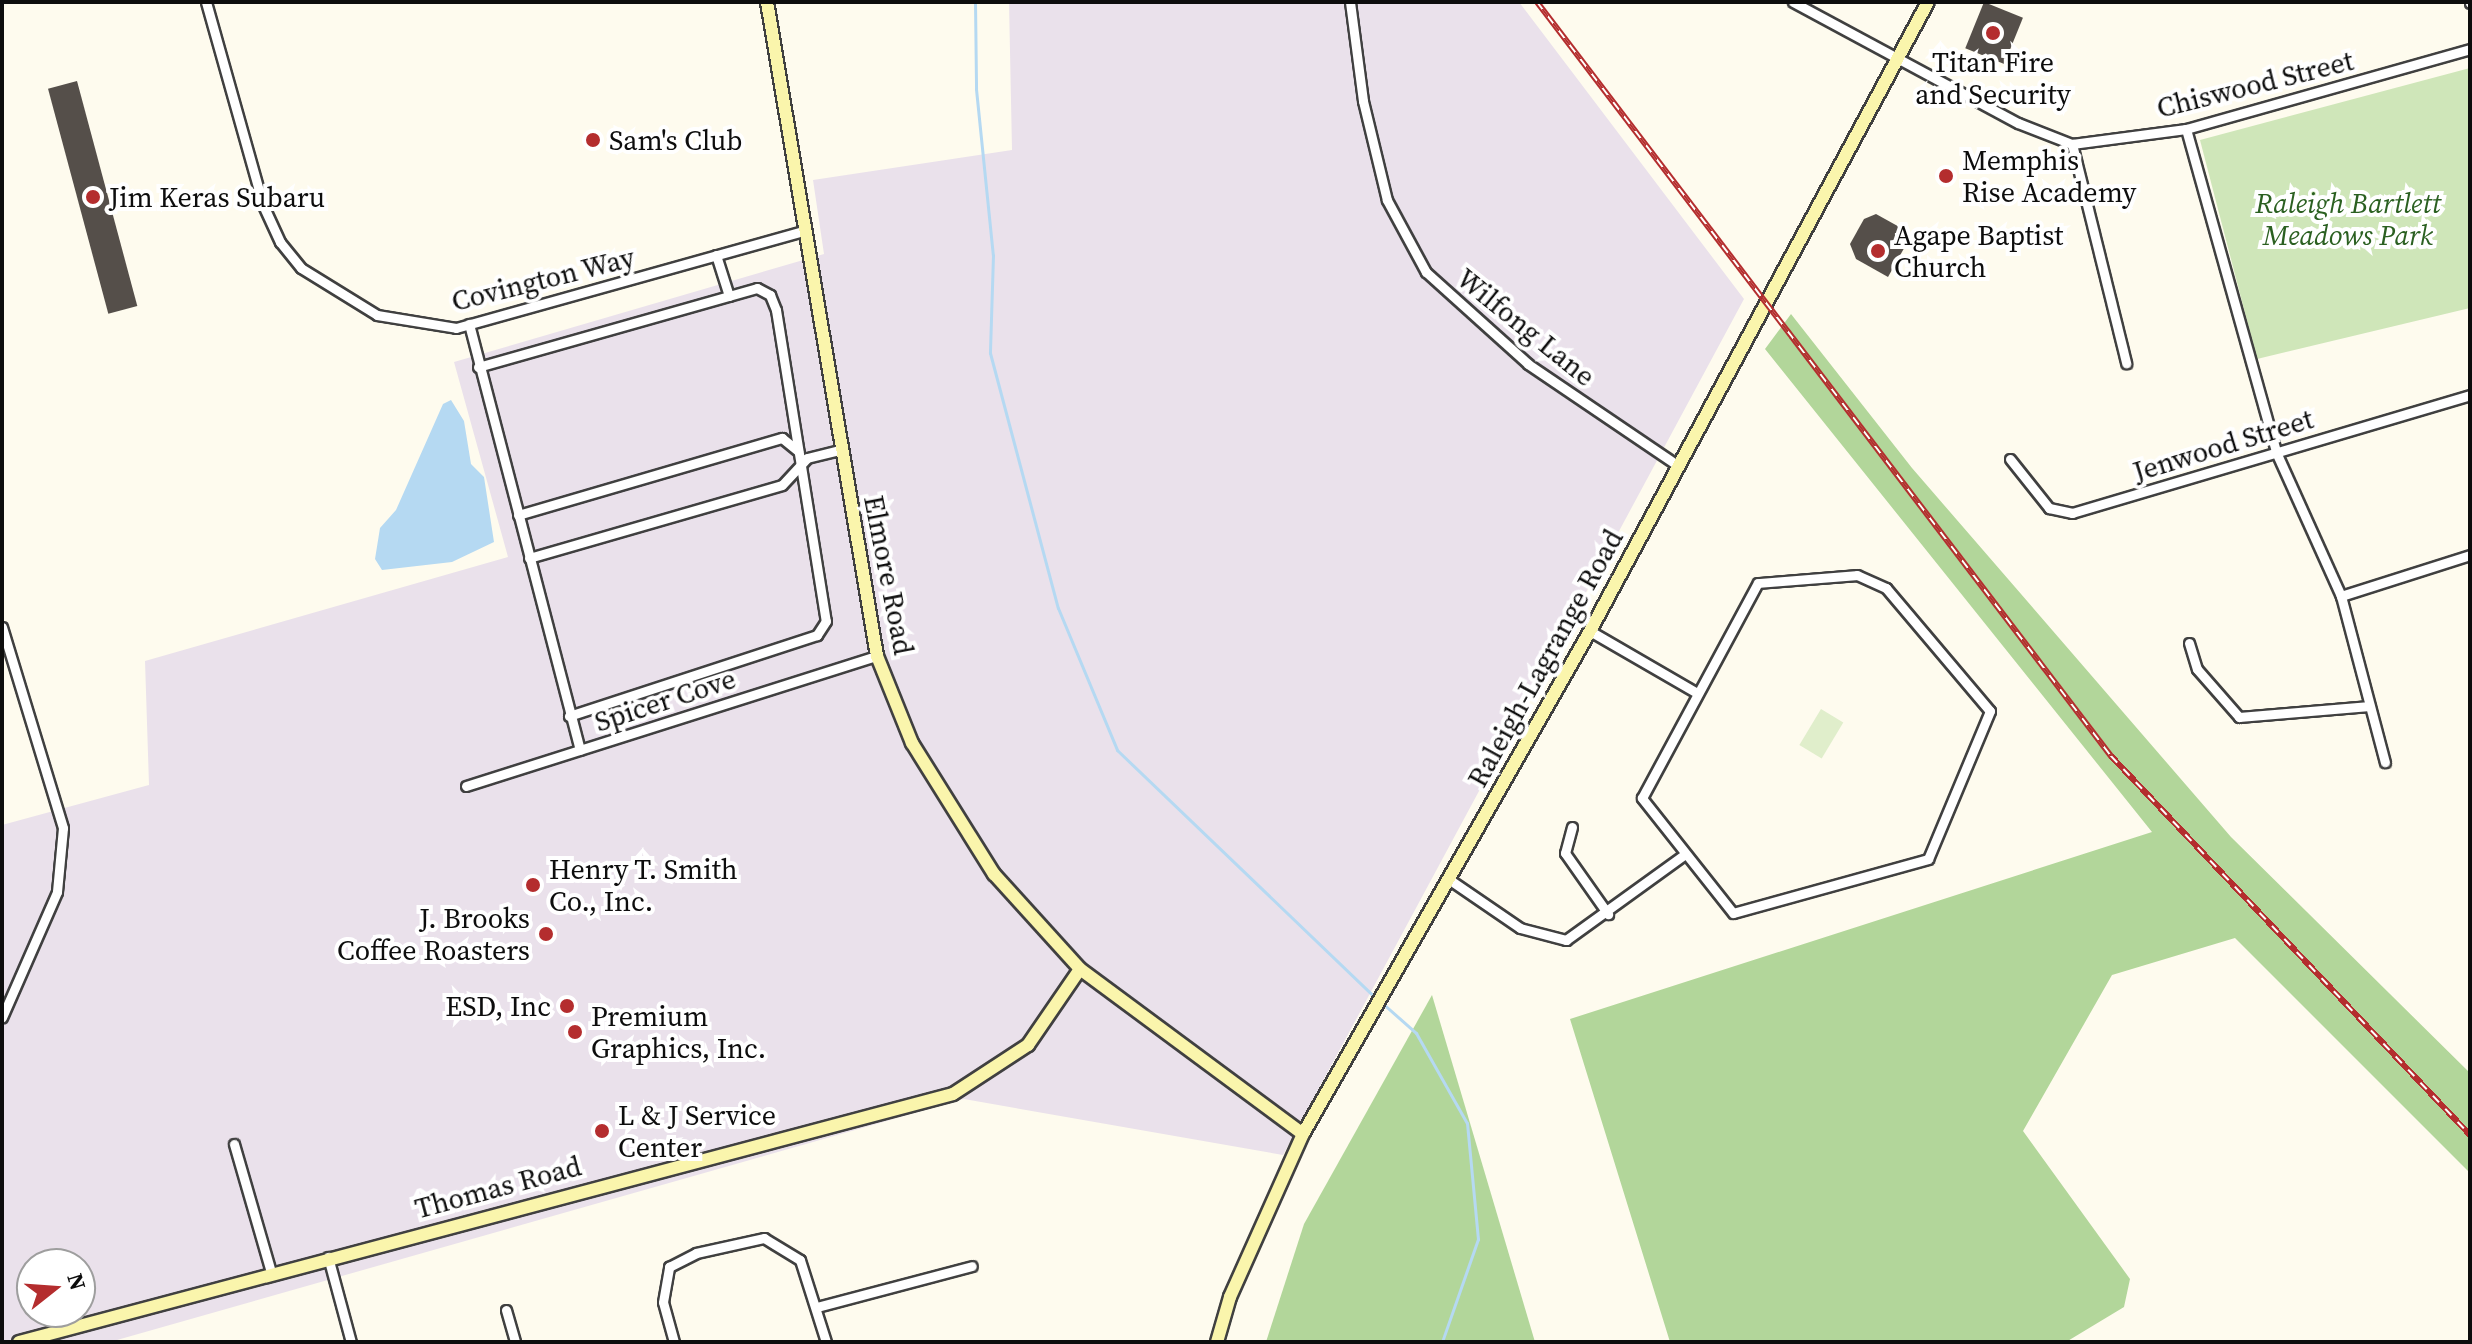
<!DOCTYPE html>
<style>
body{margin:0}
#map{position:relative;width:2472px;height:1344px;overflow:hidden;background:#fefbee;font-family:"Source Serif 4",serif}
div>[style]{position:absolute}
[style*='--x']{left:calc(var(--x)*1px);top:calc(var(--y)*1px);width:calc(var(--w)*1px);rotate:calc(var(--a)*1deg)}
.industrial>*{inset:0;background:#eae1eb}
.green>*{inset:0;background:#cfe6b9}
.forest>*{inset:0;background:#b2d69a}
.pitch>*{inset:0;background:#e0eecb;transform-origin:0 0}
.water>*{inset:0;background:#b5d9f2}
.stream>*{height:3px;margin:-1.5px;padding:0 1.5px;transform-origin:1.5px;border-radius:1.5px;background:#b5d9f2}
.building>*{inset:0;background:#554f4a;transform-origin:0 0}
.roads{filter:drop-shadow(2px 0 #404040) drop-shadow(-2px 0 #404040) drop-shadow(0 2px #404040) drop-shadow(0 -2px #404040)}
.street>*{height:9px;margin:-4.5px;padding:0 4.5px;transform-origin:4.5px;border-radius:4.5px;background:#fff}
.secondary>*{height:12px;margin:-6px;padding:0 6px;transform-origin:6px;border-radius:6px;background:#faf5ac}
.rail>*{height:6px;margin-top:-3px;transform-origin:0;background:repeating-linear-gradient(90deg,#fff 0 9px,#b42d2e 0 18px);box-sizing:border-box;border-block:2px solid #b42d2e}
.dots>*{width:22px;height:22px;translate:-50% -50%;box-sizing:border-box;border:4px solid #fff;border-radius:50%}
span{translate:-50% -50%;white-space:nowrap;text-align:center;line-height:1.15;-webkit-text-stroke:8px #fff;paint-order:stroke}
.poi-label{font-size:28px;color:#0d0d0d}
.left{translate:0 -50%;text-align:left}
.right{translate:-100% -50%;text-align:right}
.street-label{font-size:28px;color:#0d0d0d}
.park-label{font-size:28px;color:#2b6021;font-style:italic}
.frame{position:absolute;inset:0;border:4px solid #0d0d0d;pointer-events:none}
.north{position:absolute;left:16px;top:1248px;width:80px;height:80px;box-sizing:border-box;background:#fff;border:2px solid #9e9e9e;border-radius:50%;rotate:73deg;font-size:22px;font-weight:700;line-height:32px;text-align:center;color:#0d0d0d}
.north::after{content:'';display:block;margin:auto;width:28px;height:36px;background:#b42d2e;clip-path:polygon(50% 0,100% 100%,50% 72%,0 100%)}
</style>
<div id="map">
<div class="industrial">
<i style="clip-path:polygon(evenodd,1009px 2px,1519px 2px,1744px 299px,1283px 1155px,964px 1099px,110px 1342px,2px 1342px,2px 825px,149px 785px,145px 661px,508px 557px,454px 362px,824px 254px,813px 180px,1012px 150px,1009px 2px,32px 1264px,80px 1264px,80px 1312px,32px 1312px,32px 1264px)"></i>
</div>
<div class="green">
<i style="clip-path:polygon(2470px 68px,2470px 308px,2257px 359px,2200px 140px)"></i>
</div>
<div class="forest">
<i style="clip-path:polygon(1791px 314px,1912px 468px,2231px 837px,2470px 1073px,2470px 1173px,2235px 938px,2112px 975px,2023px 1131px,2130px 1279px,2124px 1307px,2066px 1342px,1670px 1342px,1570px 1019px,2152px 832px,1765px 349px)"></i>
<i style="clip-path:polygon(1432px 995px,1535px 1342px,1266px 1342px,1304px 1224px)"></i>
</div>
<div class="pitch">
<i style="left:1821px;top:709px;width:26px;height:42px;rotate:31deg"></i>
</div>
<div class="water">
<i style="clip-path:polygon(451px 400px,464px 421px,471px 464px,484px 477px,494px 542px,452px 562px,382px 570px,375px 559px,380px 528px,396px 510px,443px 404px)"></i>
</div>
<div class="stream">
<i style="--x:975;--y:2;--w:87;--a:89.3"></i>
<i style="--x:976;--y:89;--w:167;--a:84.2"></i>
<i style="--x:993;--y:255;--w:98;--a:91.8"></i>
<i style="--x:990;--y:353;--w:264;--a:75.1"></i>
<i style="--x:1058;--y:608;--w:154;--a:67.4"></i>
<i style="--x:1117;--y:750;--w:357;--a:43.8"></i>
<i style="--x:1381;--y:1002;--w:47;--a:41.5"></i>
<i style="--x:1416;--y:1033;--w:103;--a:60.5"></i>
<i style="--x:1467;--y:1123;--w:117;--a:84.6"></i>
<i style="--x:1478;--y:1239;--w:109;--a:109.3"></i>
</div>
<div class="building">
<i style="left:1984px;top:2px;width:42px;height:50px;rotate:22deg"></i>
<i style="left:77px;top:81px;width:233px;height:30px;rotate:75deg"></i>
<i style="clip-path:polygon(1876px 214px,1912px 234px,1888px 277px,1856px 259px,1850px 244px,1864px 219px)"></i>
</div>
<div class="roads">
<div class="street">
<i style="--x:206;--y:2;--w:211;--a:74.3"></i>
<i style="--x:263;--y:205;--w:41;--a:65.3"></i>
<i style="--x:280;--y:242;--w:33;--a:51"></i>
<i style="--x:301;--y:268;--w:89;--a:31.7"></i>
<i style="--x:377;--y:315;--w:80;--a:9.3"></i>
<i style="--x:456;--y:328;--w:360;--a:-15.6"></i>
<i style="--x:1350;--y:2;--w:100;--a:82.5"></i>
<i style="--x:1363;--y:101;--w:102;--a:76.4"></i>
<i style="--x:1387;--y:200;--w:82;--a:61.6"></i>
<i style="--x:1426;--y:272;--w:137;--a:42"></i>
<i style="--x:1528;--y:364;--w:180;--a:34.1"></i>
<i style="--x:1793;--y:2;--w:255;--a:28.3"></i>
<i style="--x:2018;--y:123;--w:58;--a:21.3"></i>
<i style="--x:2072;--y:144;--w:115;--a:-7.5"></i>
<i style="--x:2186;--y:129;--w:295;--a:-15.7"></i>
<i style="--x:2470;--y:2;--w:1;--a:90"></i>
<i style="--x:2186;--y:129;--w:335;--a:74.4"></i>
<i style="--x:2276;--y:452;--w:158;--a:65.7"></i>
<i style="--x:2341;--y:596;--w:172;--a:75.2"></i>
<i style="--x:2072;--y:144;--w:226;--a:76.1"></i>
<i style="--x:716;--y:255;--w:43;--a:72.4"></i>
<i style="--x:469;--y:324;--w:440;--a:75.4"></i>
<i style="--x:478;--y:367;--w:290;--a:-15.8"></i>
<i style="--x:757;--y:288;--w:15;--a:28"></i>
<i style="--x:770;--y:295;--w:16;--a:68"></i>
<i style="--x:776;--y:310;--w:315;--a:80.9"></i>
<i style="--x:826;--y:621;--w:17;--a:123"></i>
<i style="--x:817;--y:635;--w:261;--a:161.9"></i>
<i style="--x:2010;--y:459;--w:63;--a:51.5"></i>
<i style="--x:2049;--y:508;--w:24;--a:12"></i>
<i style="--x:2072;--y:513;--w:415;--a:-16.5"></i>
<i style="--x:518;--y:515;--w:275;--a:-16.3"></i>
<i style="--x:782;--y:438;--w:21;--a:39"></i>
<i style="--x:529;--y:558;--w:263;--a:-16.1"></i>
<i style="--x:782;--y:485;--w:37;--a:-47"></i>
<i style="--x:807;--y:458;--w:34;--a:-14"></i>
<i style="--x:1857;--y:575;--w:32;--a:24"></i>
<i style="--x:1886;--y:588;--w:161;--a:49.8"></i>
<i style="--x:1990;--y:711;--w:160;--a:112.7"></i>
<i style="--x:1928;--y:859;--w:202;--a:164.5"></i>
<i style="--x:1733;--y:913;--w:147;--a:-128.4"></i>
<i style="--x:1642;--y:798;--w:244;--a:-61.7"></i>
<i style="--x:1758;--y:583;--w:99;--a:-4.6"></i>
<i style="--x:2341;--y:596;--w:135;--a:-17.6"></i>
<i style="--x:2;--y:627;--w:210;--a:73.1"></i>
<i style="--x:63;--y:828;--w:64;--a:95.4"></i>
<i style="--x:57;--y:892;--w:137;--a:113.7"></i>
<i style="--x:1590;--y:631;--w:124;--a:30.1"></i>
<i style="--x:2189;--y:643;--w:27;--a:73"></i>
<i style="--x:2197;--y:669;--w:64;--a:48.8"></i>
<i style="--x:2239;--y:717;--w:131;--a:-4.8"></i>
<i style="--x:466;--y:786;--w:431;--a:-17.6"></i>
<i style="--x:1572;--y:827;--w:27;--a:105"></i>
<i style="--x:1565;--y:853;--w:75;--a:54.8"></i>
<i style="--x:1450;--y:880;--w:85;--a:34.4"></i>
<i style="--x:1520;--y:928;--w:48;--a:14.6"></i>
<i style="--x:1566;--y:940;--w:145;--a:-35.8"></i>
<i style="--x:234;--y:1144;--w:133;--a:73.9"></i>
<i style="--x:328;--y:1257;--w:88;--a:74.9"></i>
<i style="--x:817;--y:1307;--w:160;--a:-14.8"></i>
<i style="--x:506;--y:1310;--w:33;--a:74"></i>
<i style="--x:674;--y:1342;--w:41;--a:-105.4"></i>
<i style="--x:663;--y:1302;--w:36;--a:-80"></i>
<i style="--x:669;--y:1267;--w:30;--a:-27"></i>
<i style="--x:696;--y:1253;--w:70;--a:-12.4"></i>
<i style="--x:764;--y:1238;--w:42;--a:31.4"></i>
<i style="--x:800;--y:1260;--w:86;--a:72.4"></i>
</div>
<div class="secondary">
<i style="--x:767;--y:2;--w:663;--a:80.45"></i>
<i style="--x:877;--y:656;--w:94;--a:68.1"></i>
<i style="--x:912;--y:743;--w:155;--a:58"></i>
<i style="--x:994;--y:874;--w:128;--a:47.8"></i>
<i style="--x:1080;--y:969;--w:277;--a:36.5"></i>
<i style="--x:19;--y:1342;--w:966;--a:-14.87"></i>
<i style="--x:953;--y:1094;--w:90;--a:-33.2"></i>
<i style="--x:1028;--y:1045;--w:92;--a:-55.6"></i>
<i style="--x:1217;--y:1342;--w:47;--a:-73.9"></i>
<i style="--x:1230;--y:1297;--w:179;--a:-65.9"></i>
<i style="--x:1303;--y:1134;--w:579;--a:-60.29"></i>
<i style="--x:1590;--y:631;--w:714;--a:-61.75"></i>
</div>
</div>
<div class="rail">
<i style="--x:1537;--y:2;--w:948;--a:52.72"></i>
<i style="--x:2111;--y:756;--w:522;--a:46.55"></i>
</div>
<div class="dots">
<i style="left:1993px;top:33px;background:#b42d2e"></i>
<i style="left:593px;top:140px;background:#b42d2e"></i>
<i style="left:1946px;top:176px;background:#b42d2e"></i>
<i style="left:93px;top:197px;background:#b42d2e"></i>
<i style="left:1878px;top:251px;background:#b42d2e"></i>
<i style="left:533px;top:885px;background:#b42d2e"></i>
<i style="left:546px;top:934px;background:#b42d2e"></i>
<i style="left:567px;top:1006px;background:#b42d2e"></i>
<i style="left:575px;top:1032px;background:#b42d2e"></i>
<i style="left:602px;top:1131px;background:#b42d2e"></i>
</div>
<div class="poi-label">
<span style="left:1993px;top:78px">Titan Fire<br>and Security</span>
<span class="left" style="left:609px;top:140px">Sam's Club</span>
<span class="left" style="left:1962px;top:176px">Memphis<br>Rise Academy</span>
<span class="left" style="left:109px;top:197px">Jim Keras Subaru</span>
<span class="left" style="left:1894px;top:251px">Agape Baptist<br>Church</span>
<span class="left" style="left:549px;top:885px">Henry T. Smith<br>Co., Inc.</span>
<span class="right" style="left:530px;top:934px">J. Brooks<br>Coffee Roasters</span>
<span class="right" style="left:551px;top:1006px">ESD, Inc</span>
<span class="left" style="left:591px;top:1032px">Premium<br>Graphics, Inc.</span>
<span class="left" style="left:618px;top:1131px">L &amp; J Service<br>Center</span>
</div>
<div class="street-label">
<span style="left:2255px;top:84px;rotate:-14deg">Chiswood Street</span>
<span style="left:543px;top:279px;rotate:-14deg">Covington Way</span>
<span style="left:1526px;top:327px;rotate:39deg">Wilfong Lane</span>
<span style="left:2223px;top:445px;rotate:-17deg">Jenwood Street</span>
<span style="left:889px;top:575px;rotate:79deg">Elmore Road</span>
<span style="left:1545px;top:658px;rotate:-61deg">Raleigh-Lagrange Road</span>
<span style="left:665px;top:700px;rotate:-18deg">Spicer Cove</span>
<span style="left:498px;top:1187px;rotate:-15deg">Thomas Road</span>
</div>
<div class="park-label">
<span style="left:2348px;top:219px">Raleigh Bartlett<br>Meadows Park</span>
</div>
<div class="frame"></div>
<div class="north">N</div>
</div>
